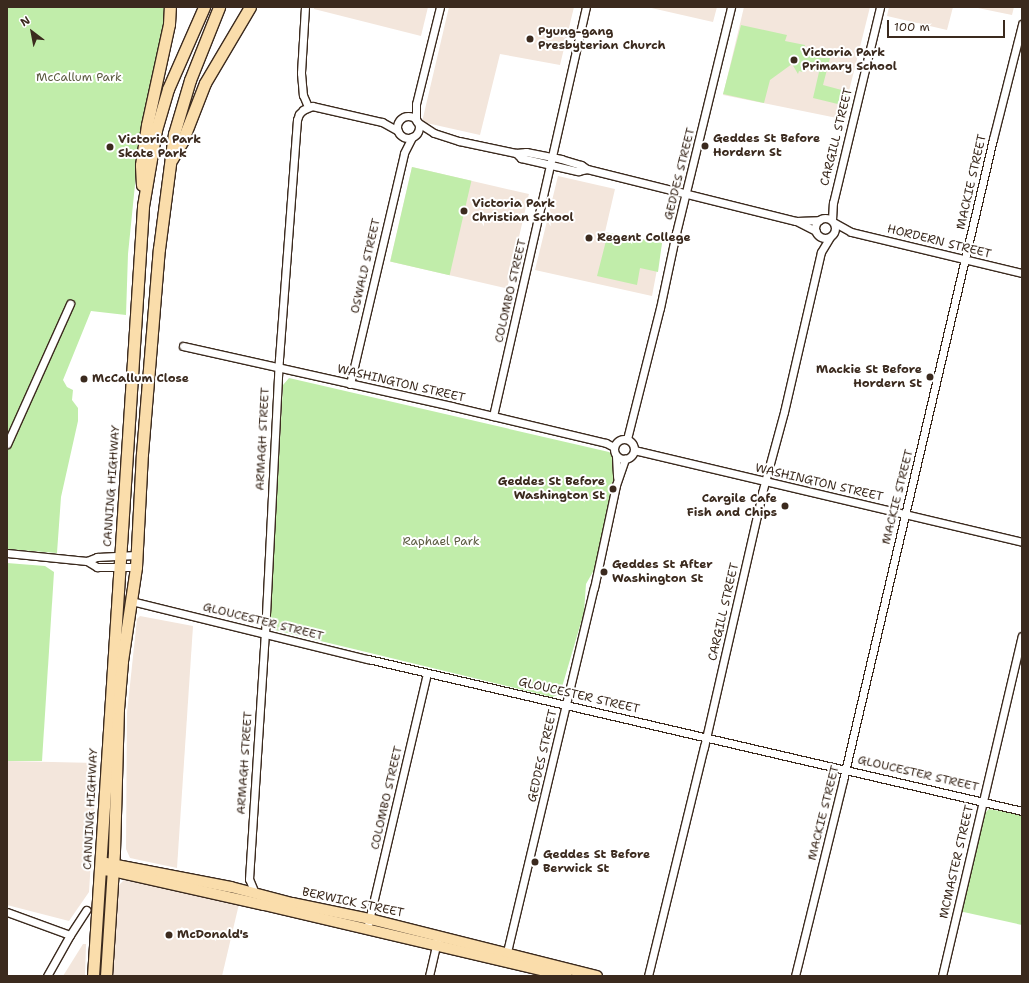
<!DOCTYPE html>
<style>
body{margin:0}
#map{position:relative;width:1029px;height:983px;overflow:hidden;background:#fff;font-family:"Shantell Sans",sans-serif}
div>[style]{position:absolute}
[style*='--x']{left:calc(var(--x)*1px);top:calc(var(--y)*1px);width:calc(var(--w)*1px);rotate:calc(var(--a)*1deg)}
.built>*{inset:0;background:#f3e6dc;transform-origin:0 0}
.green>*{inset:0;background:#c1edaa;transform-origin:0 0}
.roads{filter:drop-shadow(1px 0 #3b2a1e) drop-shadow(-1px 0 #3b2a1e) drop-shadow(0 1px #3b2a1e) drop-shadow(0 -1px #3b2a1e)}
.minor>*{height:7px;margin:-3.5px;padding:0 3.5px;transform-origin:3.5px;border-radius:3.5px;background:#fff}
.minor>.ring{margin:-3.5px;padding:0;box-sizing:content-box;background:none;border:7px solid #fff;border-radius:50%}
.primary>*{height:10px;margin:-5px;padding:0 5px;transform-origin:5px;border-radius:5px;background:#faddab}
.trunk>*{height:11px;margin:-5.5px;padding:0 5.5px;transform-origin:5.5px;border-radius:5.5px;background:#faddab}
.dots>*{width:11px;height:11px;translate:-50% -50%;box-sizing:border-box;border:2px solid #fff;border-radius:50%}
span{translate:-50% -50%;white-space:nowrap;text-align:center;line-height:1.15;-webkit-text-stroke:4px #fff;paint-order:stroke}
.poi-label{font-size:12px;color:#3b2a1e;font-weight:700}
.left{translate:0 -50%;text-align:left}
.right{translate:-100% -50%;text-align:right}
.park-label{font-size:12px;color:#5c5b41}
.street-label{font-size:12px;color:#3b2a1e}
.frame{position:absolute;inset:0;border:8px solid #3b2a1e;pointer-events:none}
.north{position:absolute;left:12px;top:12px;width:40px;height:40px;-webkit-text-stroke:3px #fff;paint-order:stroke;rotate:328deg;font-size:11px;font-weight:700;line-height:16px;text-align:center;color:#3b2a1e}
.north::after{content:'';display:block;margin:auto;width:14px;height:18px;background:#3b2a1e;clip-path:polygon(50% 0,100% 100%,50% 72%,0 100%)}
.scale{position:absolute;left:887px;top:20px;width:118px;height:18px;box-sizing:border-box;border:2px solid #3b2a1e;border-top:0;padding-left:5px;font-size:12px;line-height:14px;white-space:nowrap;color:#3b2a1e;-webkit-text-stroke:3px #fff;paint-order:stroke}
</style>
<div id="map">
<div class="built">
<i style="clip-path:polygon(314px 7px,428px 7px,421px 36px,314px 9px)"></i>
<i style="clip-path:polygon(449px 7px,574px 7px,560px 65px,500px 54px,480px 135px,422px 122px)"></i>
<i style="clip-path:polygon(647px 7px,717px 7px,713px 22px)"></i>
<i style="clip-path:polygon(744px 7px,870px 7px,842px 119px,723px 95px)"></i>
<i style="clip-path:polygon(889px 7px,953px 7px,947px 30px,887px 16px)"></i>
<i style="clip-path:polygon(973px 7px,1014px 7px,1012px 15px)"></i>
<i style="left:412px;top:167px;width:120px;height:97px;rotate:13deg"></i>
<i style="clip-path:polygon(558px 176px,615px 189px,605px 232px,662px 243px,652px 296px,535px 270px)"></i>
<i style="clip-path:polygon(140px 616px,193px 626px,177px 868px,130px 858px,126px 849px,127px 713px,137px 619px)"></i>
<i style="clip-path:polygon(7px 761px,97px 763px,89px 892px,69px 921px,7px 905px)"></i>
<i style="clip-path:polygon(124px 880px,239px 904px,222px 976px,113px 976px,111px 962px,116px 888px)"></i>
<i style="clip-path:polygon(83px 944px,86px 944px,85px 976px,63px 976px)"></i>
</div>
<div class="green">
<i style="clip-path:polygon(7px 7px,166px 7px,165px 26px,138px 155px,128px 254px,126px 315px,91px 311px,63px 380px,67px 387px,73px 390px,72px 400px,78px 408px,78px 421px,61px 497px,57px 553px,7px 549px)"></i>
<i style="clip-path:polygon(741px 25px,787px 35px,785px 41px,805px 45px,803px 51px,821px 58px,830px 58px,823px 85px,849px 92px,846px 106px,813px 98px,819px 72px,804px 68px,803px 72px,799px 71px,798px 74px,792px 64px,770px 80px,764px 103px,723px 94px)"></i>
<i style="left:412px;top:167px;width:61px;height:97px;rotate:13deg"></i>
<i style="clip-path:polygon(608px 233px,662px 243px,658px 272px,640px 268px,637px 285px,597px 276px)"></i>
<i style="clip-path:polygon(289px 378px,609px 452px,613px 455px,616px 464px,612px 486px,597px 558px,594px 570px,586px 584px,584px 612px,560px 694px,552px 697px,275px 630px,270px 620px,283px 385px)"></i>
<i style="clip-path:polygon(7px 563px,45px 566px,54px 572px,42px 761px,7px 761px)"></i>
<i style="clip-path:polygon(989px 809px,1022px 815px,1022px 925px,959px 911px,982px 816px)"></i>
</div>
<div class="roads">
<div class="minor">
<i style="--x:305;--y:7;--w:66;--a:93.5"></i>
<i style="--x:301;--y:73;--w:22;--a:85"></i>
<i style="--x:303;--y:95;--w:13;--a:67"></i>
<i class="ring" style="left:397px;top:116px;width:15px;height:15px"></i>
<i style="--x:416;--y:120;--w:16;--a:-90"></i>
<i style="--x:416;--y:104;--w:100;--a:-76.1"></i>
<i style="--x:417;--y:122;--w:20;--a:33"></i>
<i style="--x:434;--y:133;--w:26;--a:18"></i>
<i style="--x:459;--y:141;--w:58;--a:11.9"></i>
<i style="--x:516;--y:153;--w:10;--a:-6"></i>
<i style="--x:526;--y:152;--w:36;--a:11"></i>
<i style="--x:561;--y:159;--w:21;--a:17"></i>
<i style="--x:581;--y:165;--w:7;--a:34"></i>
<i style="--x:587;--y:169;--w:215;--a:14"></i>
<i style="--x:796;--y:221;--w:22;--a:27"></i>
<i style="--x:516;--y:153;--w:7;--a:45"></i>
<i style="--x:521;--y:158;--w:31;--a:13"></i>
<i style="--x:551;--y:165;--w:28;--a:13"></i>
<i style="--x:578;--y:171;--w:9;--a:-13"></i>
<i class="ring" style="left:815px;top:218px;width:13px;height:13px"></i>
<i style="--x:832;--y:220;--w:17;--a:-87"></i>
<i style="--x:833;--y:203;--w:202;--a:-76.5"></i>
<i style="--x:796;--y:221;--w:23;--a:-2"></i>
<i style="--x:835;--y:223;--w:18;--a:29"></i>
<i style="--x:851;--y:232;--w:176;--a:13.5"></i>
<i style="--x:183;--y:346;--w:275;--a:12.6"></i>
<i style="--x:451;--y:406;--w:159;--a:13.4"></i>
<i style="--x:606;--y:443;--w:9;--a:27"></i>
<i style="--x:350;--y:384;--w:237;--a:-76.8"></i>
<i style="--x:404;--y:153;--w:18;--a:-63"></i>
<i style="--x:493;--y:416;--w:419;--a:-77.2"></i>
<i class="ring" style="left:614px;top:439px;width:13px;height:13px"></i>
<i style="--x:627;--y:439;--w:135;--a:-75.9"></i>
<i style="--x:660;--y:308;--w:77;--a:-78"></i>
<i style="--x:676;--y:233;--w:233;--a:-76.3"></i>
<i style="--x:7;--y:444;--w:154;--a:-65.8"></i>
<i style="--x:634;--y:450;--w:399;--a:13.3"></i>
<i style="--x:616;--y:456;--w:21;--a:87"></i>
<i style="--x:7;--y:553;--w:80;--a:5.7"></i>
<i style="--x:87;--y:561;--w:12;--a:31"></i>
<i style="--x:97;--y:567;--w:39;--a:0"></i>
<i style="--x:87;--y:561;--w:11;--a:-22"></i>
<i style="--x:97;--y:557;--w:39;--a:-3"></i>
<i style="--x:131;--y:601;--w:244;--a:13.8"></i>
<i style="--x:368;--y:659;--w:671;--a:13.08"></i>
<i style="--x:255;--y:893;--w:15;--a:-113"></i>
<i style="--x:249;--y:879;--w:246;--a:-86.3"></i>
<i style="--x:265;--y:634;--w:275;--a:-87.1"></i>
<i style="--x:279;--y:359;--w:240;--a:-85.7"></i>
<i style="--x:297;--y:120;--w:6;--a:-72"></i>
<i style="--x:299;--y:114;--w:6;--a:-45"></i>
<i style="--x:303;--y:110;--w:10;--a:-24"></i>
<i style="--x:312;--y:106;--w:72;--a:12.9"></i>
<i style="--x:382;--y:122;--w:18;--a:29"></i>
<i style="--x:7;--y:912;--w:67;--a:20.1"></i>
<i style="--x:367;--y:929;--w:263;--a:-76.8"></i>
<i style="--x:506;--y:956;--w:378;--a:-76.6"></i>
<i style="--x:594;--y:588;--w:105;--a:-77.9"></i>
<i style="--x:616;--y:485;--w:28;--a:-71"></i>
<i style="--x:47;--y:976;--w:47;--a:-60.7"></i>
<i style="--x:70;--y:935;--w:30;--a:-57"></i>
<i style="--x:429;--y:976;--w:36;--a:-77"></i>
<i style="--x:648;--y:976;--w:236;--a:-76.3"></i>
<i style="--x:704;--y:747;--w:261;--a:-77.1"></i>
<i style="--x:762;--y:493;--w:84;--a:-74.8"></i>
<i style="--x:784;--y:412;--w:164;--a:-77"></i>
<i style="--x:821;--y:252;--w:17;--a:-59"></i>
<i style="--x:795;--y:976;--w:202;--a:-76.2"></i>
<i style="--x:843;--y:780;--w:658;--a:-76.83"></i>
<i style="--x:993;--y:139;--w:119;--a:-75.8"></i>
<i style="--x:942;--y:976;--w:349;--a:-76.8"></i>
</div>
<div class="primary">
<i style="--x:106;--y:863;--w:127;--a:10.9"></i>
<i style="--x:231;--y:887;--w:63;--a:14.7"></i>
<i style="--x:292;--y:903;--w:80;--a:11.6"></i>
<i style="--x:370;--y:919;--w:234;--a:14.1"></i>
<i style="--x:101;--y:870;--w:12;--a:5"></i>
<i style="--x:113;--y:871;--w:155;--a:12.7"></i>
<i style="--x:264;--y:905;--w:311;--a:13.2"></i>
</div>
<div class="trunk">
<i style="--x:172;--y:159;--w:20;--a:-60"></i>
<i style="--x:182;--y:142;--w:63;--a:-68.7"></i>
<i style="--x:205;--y:83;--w:88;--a:-59.4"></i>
<i style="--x:142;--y:185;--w:20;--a:-93"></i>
<i style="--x:141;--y:165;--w:40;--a:-81.5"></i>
<i style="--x:147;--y:125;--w:103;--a:-77.7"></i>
<i style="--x:169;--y:24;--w:17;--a:-87"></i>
<i style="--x:93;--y:976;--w:772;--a:-86.28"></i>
<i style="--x:143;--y:206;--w:77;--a:-80.3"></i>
<i style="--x:156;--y:130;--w:43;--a:-73.7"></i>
<i style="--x:168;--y:89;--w:90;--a:-66.3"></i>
<i style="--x:106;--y:976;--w:125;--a:-86.3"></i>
<i style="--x:114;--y:851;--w:142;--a:-88.4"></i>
<i style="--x:118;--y:709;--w:48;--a:-85.2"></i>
<i style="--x:122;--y:661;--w:95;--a:-81.5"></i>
<i style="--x:136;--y:567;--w:113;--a:-87"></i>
<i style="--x:142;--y:454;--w:206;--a:-85.3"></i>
<i style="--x:159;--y:249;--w:116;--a:-82.6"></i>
<i style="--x:174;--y:134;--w:56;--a:-73.5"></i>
<i style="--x:190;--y:80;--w:79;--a:-68.3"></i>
</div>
</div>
<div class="dots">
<i style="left:530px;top:39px;background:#3b2a1e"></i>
<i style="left:794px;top:60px;background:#3b2a1e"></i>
<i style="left:705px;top:146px;background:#3b2a1e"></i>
<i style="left:110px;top:147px;background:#3b2a1e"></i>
<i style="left:464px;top:211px;background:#3b2a1e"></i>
<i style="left:589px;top:238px;background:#3b2a1e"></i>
<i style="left:930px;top:377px;background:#3b2a1e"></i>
<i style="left:84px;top:379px;background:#3b2a1e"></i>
<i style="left:613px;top:489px;background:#3b2a1e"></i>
<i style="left:785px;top:506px;background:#3b2a1e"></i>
<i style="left:604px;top:572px;background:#3b2a1e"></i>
<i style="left:535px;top:862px;background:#3b2a1e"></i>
<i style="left:169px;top:935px;background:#3b2a1e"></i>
</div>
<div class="poi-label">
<span class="left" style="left:538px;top:39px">Pyung-gang<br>Presbyterian Church</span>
<span class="left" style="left:802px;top:60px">Victoria Park<br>Primary School</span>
<span class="left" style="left:713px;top:146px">Geddes St Before<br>Hordern St</span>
<span class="left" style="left:118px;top:147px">Victoria Park<br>Skate Park</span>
<span class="left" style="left:472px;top:211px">Victoria Park<br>Christian School</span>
<span class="left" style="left:597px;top:238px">Regent College</span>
<span class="right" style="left:922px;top:377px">Mackie St Before<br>Hordern St</span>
<span class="left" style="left:92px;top:379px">McCallum Close</span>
<span class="right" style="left:605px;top:489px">Geddes St Before<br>Washington St</span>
<span class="right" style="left:777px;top:506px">Cargile Cafe<br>Fish and Chips</span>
<span class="left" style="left:612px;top:572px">Geddes St After<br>Washington St</span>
<span class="left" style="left:543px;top:862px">Geddes St Before<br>Berwick St</span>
<span class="left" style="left:177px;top:935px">McDonald's</span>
</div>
<div class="park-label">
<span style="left:79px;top:78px">McCallum Park</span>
<span style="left:441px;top:542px">Raphael Park</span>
</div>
<div class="street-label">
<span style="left:837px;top:137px;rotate:-76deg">CARGILL STREET</span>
<span style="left:680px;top:174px;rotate:-76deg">GEDDES STREET</span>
<span style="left:972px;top:182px;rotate:-77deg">MACKIE STREET</span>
<span style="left:939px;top:242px;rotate:14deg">HORDERN STREET</span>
<span style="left:366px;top:266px;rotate:-77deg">OSWALD STREET</span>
<span style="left:511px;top:291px;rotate:-77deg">COLOMBO STREET</span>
<span style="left:401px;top:384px;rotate:13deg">WASHINGTON STREET</span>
<span style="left:263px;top:439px;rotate:-87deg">ARMAGH STREET</span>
<span style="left:819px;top:483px;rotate:13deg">WASHINGTON STREET</span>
<span style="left:112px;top:486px;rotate:-86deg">CANNING HIGHWAY</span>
<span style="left:898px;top:497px;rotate:-76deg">MACKIE STREET</span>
<span style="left:724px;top:612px;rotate:-77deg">CARGILL STREET</span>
<span style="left:263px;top:622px;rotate:14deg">GLOUCESTER STREET</span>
<span style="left:579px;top:696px;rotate:13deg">GLOUCESTER STREET</span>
<span style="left:543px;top:756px;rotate:-77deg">GEDDES STREET</span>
<span style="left:245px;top:763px;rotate:-86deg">ARMAGH STREET</span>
<span style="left:918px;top:774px;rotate:13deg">GLOUCESTER STREET</span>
<span style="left:387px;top:798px;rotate:-77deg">COLOMBO STREET</span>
<span style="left:91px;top:809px;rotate:-87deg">CANNING HIGHWAY</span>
<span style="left:824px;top:813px;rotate:-76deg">MACKIE STREET</span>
<span style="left:957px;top:862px;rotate:-77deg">MCMASTER STREET</span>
<span style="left:353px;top:903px;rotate:12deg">BERWICK STREET</span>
</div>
<div class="frame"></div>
<div class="north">N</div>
<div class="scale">100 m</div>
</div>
